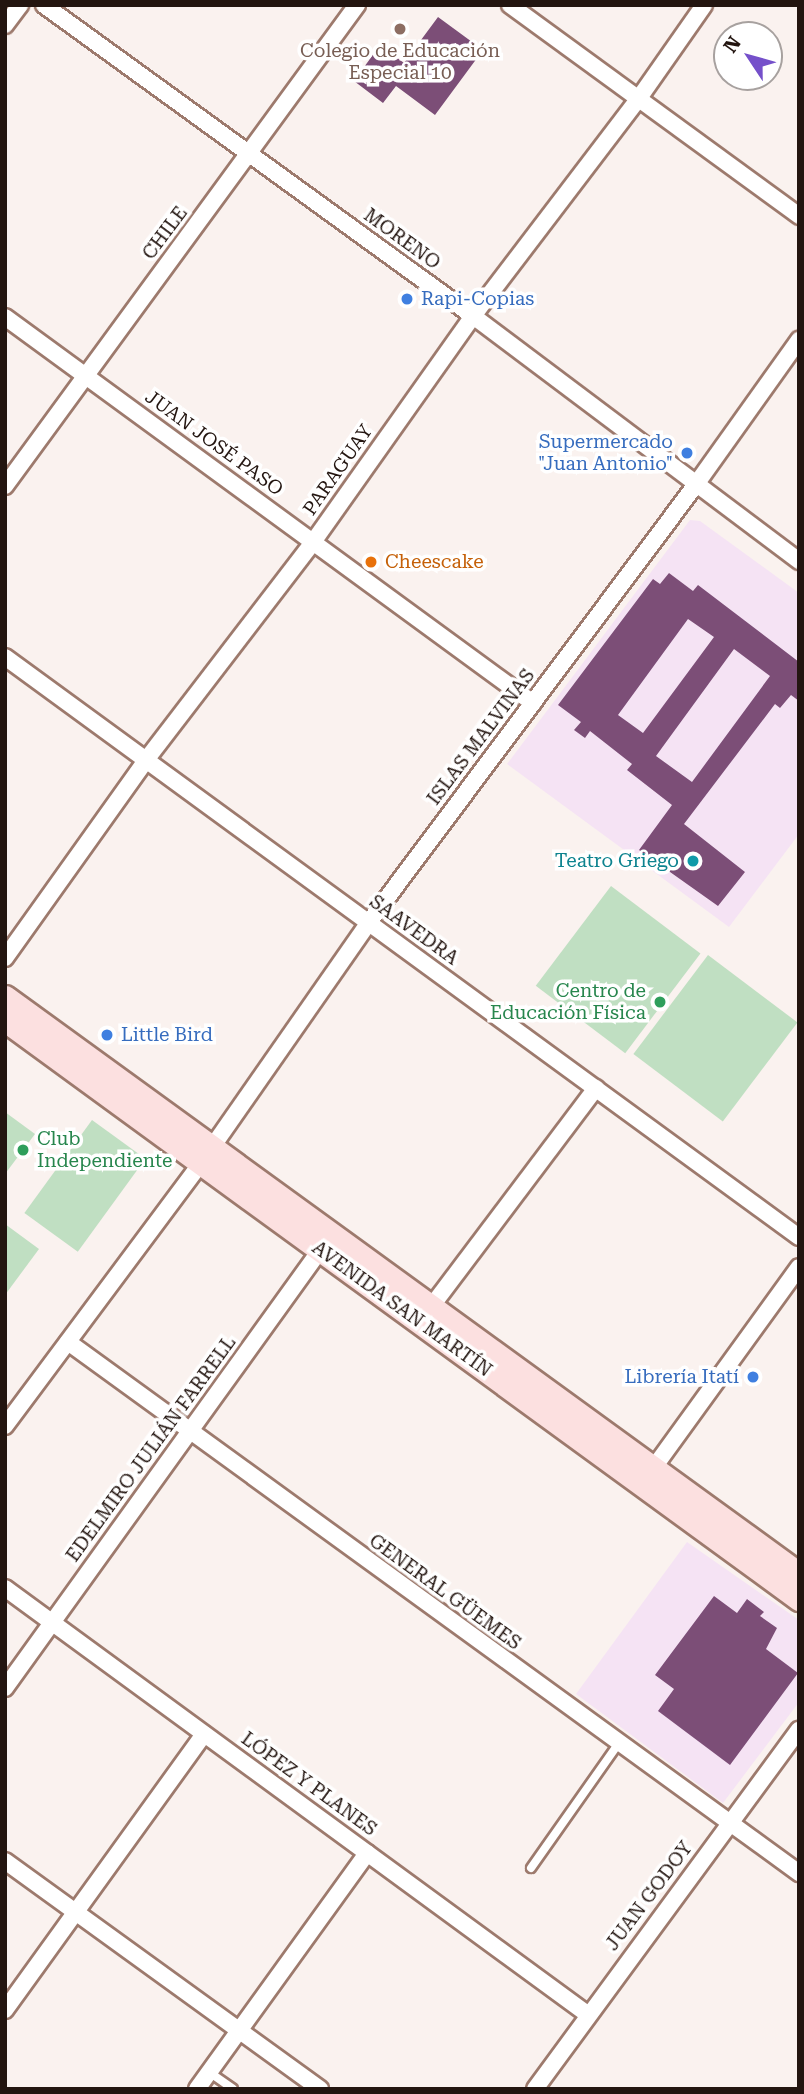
<!DOCTYPE html>
<meta charset="utf-8">
<style>
body{margin:0}
#map{position:relative;width:804px;height:2094px;overflow:hidden;background:#faf2ef;font-family:"Roboto Serif",serif}
div>[style]{position:absolute}
[style*='--x']{left:calc(var(--x)*1px);top:calc(var(--y)*1px);width:calc(var(--w)*1px);rotate:calc(var(--a)*1deg)}
.education>*{inset:0;background:#f5e3f4}
.green>*{inset:0;background:#c0dfc2;transform-origin:0 0}
.building>*{inset:0;background:#7c4e77}
.roads{filter:drop-shadow(2px 0 #9d7a6d) drop-shadow(-2px 0 #9d7a6d) drop-shadow(0 2px #9d7a6d) drop-shadow(0 -2px #9d7a6d)}
.lane>*{height:8px;margin:-4px;padding:0 4px;transform-origin:4px;border-radius:4px;background:#fff}
.street>*{height:16px;margin:-8px;padding:0 8px;transform-origin:8px;border-radius:8px;background:#fff}
.secondary>*{height:23px;margin:-11.5px;padding:0 11.5px;transform-origin:11.5px;border-radius:11.5px;background:#fce0e0}
.dots>*{width:19px;height:19px;translate:-50% -50%;box-sizing:border-box;border:4px solid #fff;border-radius:50%}
span{translate:-50% -50%;white-space:nowrap;text-align:center;line-height:1.15;-webkit-text-stroke:7px #fff;paint-order:stroke}
.education-label{font-size:19px;color:#785e54}
.street-label{font-size:19px;color:#231510}
.shop-label{font-size:19px;color:#366cbe}
.left{translate:0 -50%;text-align:left}
.right{translate:-100% -50%;text-align:right}
.food-label{font-size:19px;color:#c56008}
.culture-label{font-size:19px;color:#0d838f}
.leisure-label{font-size:19px;color:#27864d}
.frame{position:absolute;inset:0;border:7px solid #231510;pointer-events:none}
.north{position:absolute;left:713px;top:21px;width:70px;height:70px;box-sizing:border-box;background:#fff;border:2px solid #a7a19f;border-radius:50%;rotate:306deg;font-size:19px;font-weight:700;line-height:28px;text-align:center;color:#231510}
.north::after{content:'';display:block;margin:auto;width:24px;height:32px;background:#7550ca;clip-path:polygon(50% 0,100% 100%,50% 72%,0 100%)}
</style>
<div id="map">
<div class="education">
<i style="clip-path:polygon(690px 520px,700px 521px,799px 593px,799px 834px,729px 927px,507px 764px)"></i>
<i style="clip-path:polygon(687px 1542px,799px 1620px,799px 1702px,723px 1803px,576px 1694px)"></i>
</div>
<div class="green">
<i style="left:611px;top:886px;width:112px;height:125px;rotate:37deg"></i>
<i style="left:708px;top:955px;width:112px;height:124px;rotate:37deg"></i>
<i style="clip-path:polygon(5px 1112px,35px 1134px,5px 1174px)"></i>
<i style="left:92px;top:1120px;width:66px;height:115px;rotate:36deg"></i>
<i style="clip-path:polygon(5px 1224px,39px 1249px,5px 1295px)"></i>
</div>
<div class="building">
<i style="clip-path:polygon(438px 17px,483px 50px,435px 115px,396px 86px,383px 103px,354px 81px,380px 45px,404px 63px)"></i>
<i style="clip-path:polygon(evenodd,669px 573px,693px 591px,698px 585px,799px 662px,799px 701px,791px 695px,780px 708px,775px 704px,684px 824px,745px 872px,718px 906px,639px 850px,672px 805px,627px 770px,632px 764px,590px 731px,585px 738px,574px 730px,581px 722px,558px 705px,653px 579px,660px 584px,669px 573px,688px 619px,714px 637px,643px 733px,618px 715px,688px 619px,669px 573px,734px 649px,770px 676px,692px 782px,656px 756px,734px 649px)"></i>
<i style="clip-path:polygon(714px 1596px,737px 1613px,747px 1599px,764px 1612px,760px 1616px,777px 1628px,766px 1649px,798px 1673px,730px 1765px,658px 1711px,674px 1689px,655px 1675px)"></i>
</div>
<div class="roads">
<div class="lane">
<i style="--x:531;--y:1868;--w:151;--a:-54.9"></i>
<i style="--x:209;--y:2072;--w:29;--a:35"></i>
</div>
<div class="street">
<i style="--x:44;--y:5;--w:530;--a:35.94"></i>
<i style="--x:473;--y:316;--w:408;--a:36.9"></i>
<i style="--x:510;--y:5;--w:358;--a:36.1"></i>
<i style="--x:5;--y:25;--w:25;--a:-53"></i>
<i style="--x:5;--y:317;--w:654;--a:36.17"></i>
<i style="--x:5;--y:486;--w:596;--a:-53.8"></i>
<i style="--x:5;--y:657;--w:983;--a:36.15"></i>
<i style="--x:5;--y:958;--w:243;--a:-54.5"></i>
<i style="--x:146;--y:760;--w:275;--a:-52.5"></i>
<i style="--x:313;--y:542;--w:277;--a:-54.7"></i>
<i style="--x:473;--y:316;--w:274;--a:-52.7"></i>
<i style="--x:639;--y:98;--w:113;--a:-55"></i>
<i style="--x:425;--y:1315;--w:284;--a:-53"></i>
<i style="--x:68;--y:1342;--w:904;--a:35.99"></i>
<i style="--x:5;--y:1426;--w:328;--a:-53.3"></i>
<i style="--x:201;--y:1163;--w:294;--a:-55.1"></i>
<i style="--x:369;--y:922;--w:548;--a:-53.23"></i>
<i style="--x:697;--y:483;--w:176;--a:-54.5"></i>
<i style="--x:647;--y:1477;--w:259;--a:-54.1"></i>
<i style="--x:5;--y:1588;--w:721;--a:36.2"></i>
<i style="--x:5;--y:1688;--w:550;--a:-54.26"></i>
<i style="--x:5;--y:1861;--w:389;--a:35.9"></i>
<i style="--x:5;--y:2010;--w:340;--a:-54.2"></i>
<i style="--x:197;--y:2089;--w:291;--a:-54.2"></i>
<i style="--x:535;--y:2089;--w:446;--a:-53.7"></i>
</div>
<div class="secondary">
<i style="--x:5;--y:997;--w:982;--a:36.01"></i>
<i style="--x:5;--y:1020;--w:983;--a:36.1"></i>
</div>
</div>
<div class="dots">
<i style="left:400px;top:29px;background:#8d6e63"></i>
<i style="left:407px;top:299px;background:#3f7fe0"></i>
<i style="left:687px;top:453px;background:#3f7fe0"></i>
<i style="left:371px;top:562px;background:#e8710a"></i>
<i style="left:693px;top:861px;background:#0f9aa8"></i>
<i style="left:660px;top:1002px;background:#2e9e5b"></i>
<i style="left:107px;top:1035px;background:#3f7fe0"></i>
<i style="left:23px;top:1150px;background:#2e9e5b"></i>
<i style="left:753px;top:1377px;background:#3f7fe0"></i>
</div>
<div class="education-label">
<span style="left:400px;top:62px">Colegio de Educación<br>Especial 10</span>
</div>
<div class="street-label">
<span style="left:165px;top:233px;rotate:-53deg">CHILE</span>
<span style="left:402px;top:239px;rotate:36deg">MORENO</span>
<span style="left:214px;top:443px;rotate:36deg">JUAN JOSÉ PASO</span>
<span style="left:338px;top:470px;rotate:-55deg">PARAGUAY</span>
<span style="left:481px;top:737px;rotate:-53deg">ISLAS MALVINAS</span>
<span style="left:414px;top:930px;rotate:36deg">SAAVEDRA</span>
<span style="left:402px;top:1309px;rotate:36deg">AVENIDA SAN MARTÍN</span>
<span style="left:151px;top:1449px;rotate:-54deg">EDELMIRO JULIÁN FARRELL</span>
<span style="left:445px;top:1592px;rotate:36deg">GENERAL GÜEMES</span>
<span style="left:309px;top:1784px;rotate:36deg">LÓPEZ Y PLANES</span>
<span style="left:649px;top:1896px;rotate:-53deg">JUAN GODOY</span>
</div>
<div class="shop-label">
<span class="left" style="left:421px;top:299px">Rapi-Copias</span>
<span class="right" style="left:673px;top:453px">Supermercado<br>"Juan Antonio"</span>
<span class="left" style="left:121px;top:1035px">Little Bird</span>
<span class="right" style="left:739px;top:1377px">Librería Itatí</span>
</div>
<div class="food-label">
<span class="left" style="left:385px;top:562px">Cheescake</span>
</div>
<div class="culture-label">
<span class="right" style="left:679px;top:861px">Teatro Griego</span>
</div>
<div class="leisure-label">
<span class="right" style="left:646px;top:1002px">Centro de<br>Educación Física</span>
<span class="left" style="left:37px;top:1150px">Club<br>Independiente</span>
</div>
<div class="frame"></div>
<div class="north">N</div>
</div>
